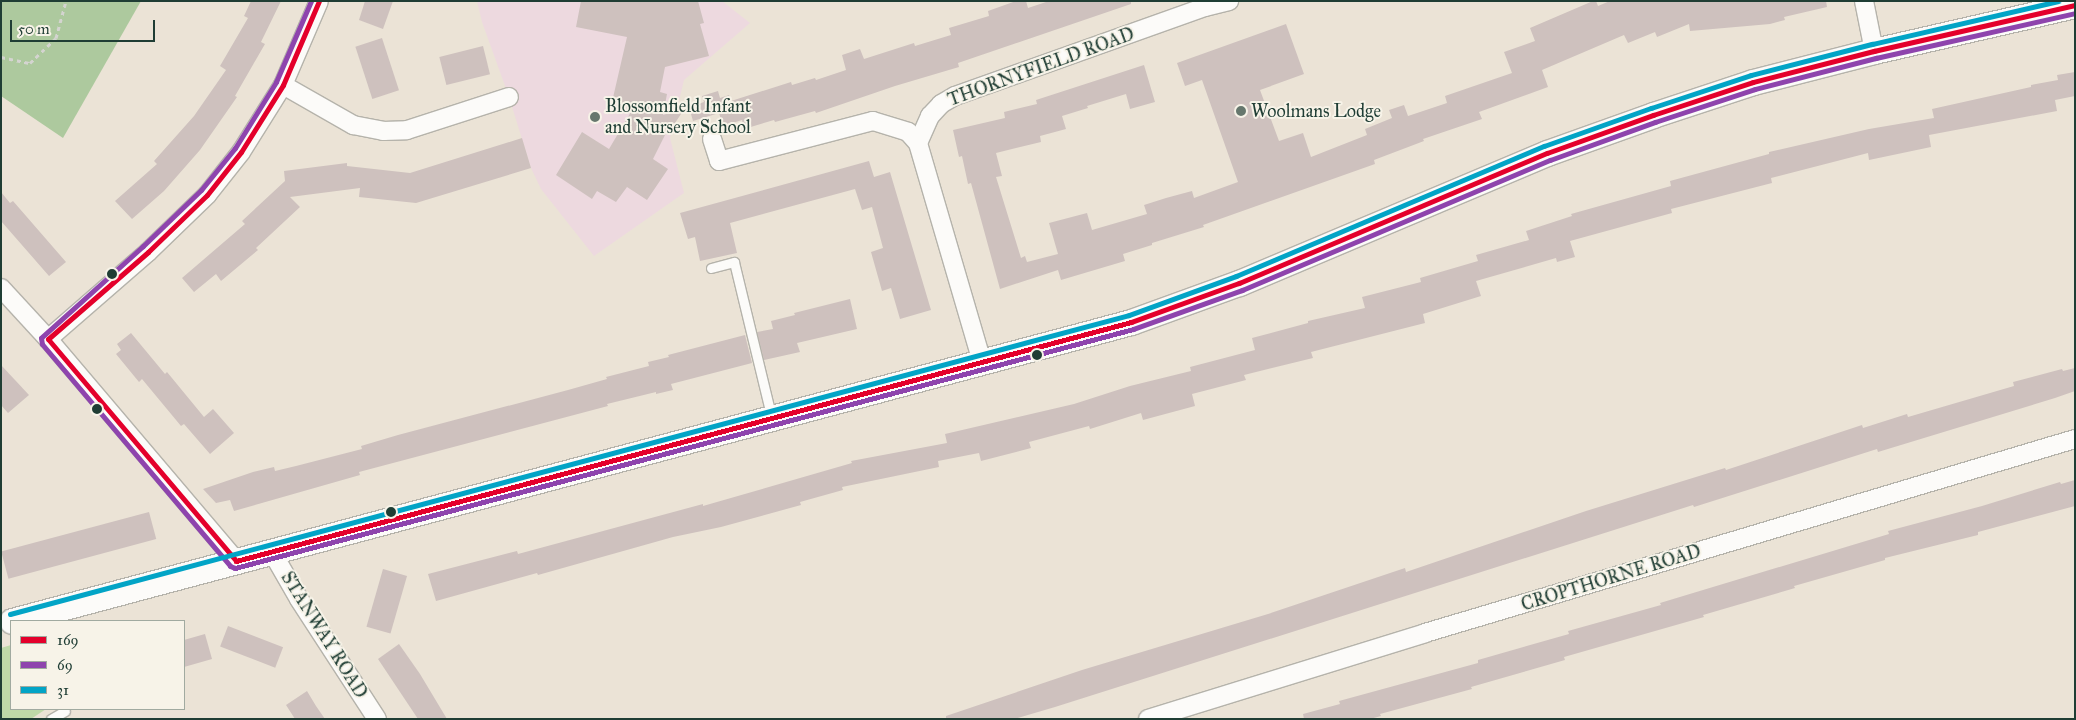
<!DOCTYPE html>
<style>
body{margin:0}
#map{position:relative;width:2076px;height:720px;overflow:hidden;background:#ebe3d6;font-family:"IM FELL Great Primer",serif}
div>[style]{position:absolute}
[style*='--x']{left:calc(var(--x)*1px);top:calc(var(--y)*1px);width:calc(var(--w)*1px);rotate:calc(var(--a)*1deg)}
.built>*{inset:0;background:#edd9df}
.green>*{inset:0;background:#bed9a8}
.forest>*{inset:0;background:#adc99e}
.building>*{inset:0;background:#cec1be;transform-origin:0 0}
.path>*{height:3px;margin-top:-1.5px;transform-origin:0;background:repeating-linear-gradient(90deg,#d4d4d0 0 4px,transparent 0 8px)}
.roads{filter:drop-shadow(1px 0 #b5b3ab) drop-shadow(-1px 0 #b5b3ab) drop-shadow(0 1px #b5b3ab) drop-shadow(0 -1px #b5b3ab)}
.lane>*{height:9px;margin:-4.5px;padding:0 4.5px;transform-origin:4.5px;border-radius:4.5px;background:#fcfbf9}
.street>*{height:18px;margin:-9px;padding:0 9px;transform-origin:9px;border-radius:9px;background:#fcfbf9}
.secondary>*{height:25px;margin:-12.5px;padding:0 12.5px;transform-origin:12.5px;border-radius:12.5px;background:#fcfbf9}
.bus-1>*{height:5px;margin:-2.5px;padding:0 2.5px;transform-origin:2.5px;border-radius:2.5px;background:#e4002b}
.bus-2>*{height:5px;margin:-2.5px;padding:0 2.5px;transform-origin:2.5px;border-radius:2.5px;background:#8e44ad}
.bus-3>*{height:5px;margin:-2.5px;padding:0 2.5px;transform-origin:2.5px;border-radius:2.5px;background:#02a4c6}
.dots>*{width:14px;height:14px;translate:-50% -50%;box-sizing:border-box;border:2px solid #f7f3e8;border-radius:50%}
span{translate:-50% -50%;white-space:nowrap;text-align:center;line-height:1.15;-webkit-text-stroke:4px #f7f3e8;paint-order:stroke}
.street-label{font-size:18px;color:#1f3d34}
.poi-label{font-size:18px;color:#1f3d34}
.left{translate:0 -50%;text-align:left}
.frame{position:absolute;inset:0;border:2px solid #1f3d34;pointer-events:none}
.legend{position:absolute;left:10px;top:620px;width:175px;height:90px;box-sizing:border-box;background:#f7f3e8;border:1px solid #a1aaa0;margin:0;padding:6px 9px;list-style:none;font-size:15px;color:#1f3d34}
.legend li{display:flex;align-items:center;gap:10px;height:25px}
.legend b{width:25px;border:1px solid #a1aaa0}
.scale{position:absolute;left:10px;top:20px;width:145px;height:22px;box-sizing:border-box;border:2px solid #1f3d34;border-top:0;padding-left:6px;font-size:15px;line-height:18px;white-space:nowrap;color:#1f3d34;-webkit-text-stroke:4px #f7f3e8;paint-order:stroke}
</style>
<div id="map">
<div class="built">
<i style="clip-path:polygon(477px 1px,722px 1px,750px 23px,684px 80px,670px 138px,684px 193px,594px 256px,541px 189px,531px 168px,509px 97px,482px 22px)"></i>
</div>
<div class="green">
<i style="clip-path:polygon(11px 645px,11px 709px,46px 709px,31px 719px,1px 719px,1px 648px)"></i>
</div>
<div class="forest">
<i style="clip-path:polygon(1px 1px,141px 1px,63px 138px,1px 96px)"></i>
</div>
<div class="building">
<i style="clip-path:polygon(251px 1px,281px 1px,261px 42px,265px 44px,235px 96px,237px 97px,200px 150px,164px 191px,132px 219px,115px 201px,157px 164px,154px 161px,194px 116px,226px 70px,220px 66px,248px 18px,244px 16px)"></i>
<i style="clip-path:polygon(365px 1px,393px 1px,383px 29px,359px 20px)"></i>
<i style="clip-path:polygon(581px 1px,698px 1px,704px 23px,700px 24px,709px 56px,665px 67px,660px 92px,667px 94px,663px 115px,685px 108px,669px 132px,667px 131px,653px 159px,668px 169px,647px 200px,627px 187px,616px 202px,597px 191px,592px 199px,556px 175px,582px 132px,609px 149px,635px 105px,612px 102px,627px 37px,576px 27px)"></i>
<i style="clip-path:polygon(1016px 1px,1026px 1px,1028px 8px,1049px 1px,1131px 1px,1131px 4px,958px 63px,959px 67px,895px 86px,816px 113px,815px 111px,775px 122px,774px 120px,744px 129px,742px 120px,723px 126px,719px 113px,693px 121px,689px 107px,704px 102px,702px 96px,718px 91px,720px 98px,729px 95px,731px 101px,791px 82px,792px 85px,815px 78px,816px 80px,846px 70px,842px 55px,860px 49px,864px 59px,914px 43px,915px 46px,951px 35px,949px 28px,989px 16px,988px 11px)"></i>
<i style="clip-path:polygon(1593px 1px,1596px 1px,1598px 6px,1610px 1px,1826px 1px,1827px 7px,1784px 17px,1785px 20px,1770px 24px,1690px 31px,1689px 24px,1657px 37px,1655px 32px,1628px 43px,1624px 35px,1542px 70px,1548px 87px,1479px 112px,1482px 119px,1423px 139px,1424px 141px,1374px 160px,1375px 164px,1203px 225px,1204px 227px,1152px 243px,1152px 245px,1123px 254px,1125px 261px,1061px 280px,1058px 270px,1000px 289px,971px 183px,968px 184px,962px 156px,959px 157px,953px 130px,1005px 118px,1004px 112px,1037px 104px,1036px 100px,1144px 65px,1155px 102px,1130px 109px,1126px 94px,1087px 106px,1088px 108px,1062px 116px,1066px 129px,1040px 136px,1041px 142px,996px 153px,1002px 176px,996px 177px,1021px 258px,1025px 256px,1027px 262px,1058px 254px,1049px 223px,1087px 213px,1092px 230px,1147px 214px,1144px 205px,1166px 198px,1192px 191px,1194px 198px,1238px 182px,1202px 80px,1185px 86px,1177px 63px,1286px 24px,1304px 74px,1260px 90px,1279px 141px,1303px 133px,1311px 157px,1367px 135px,1365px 129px,1392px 118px,1389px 110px,1404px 105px,1408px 116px,1447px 103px,1445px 96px,1512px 73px,1504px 52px,1535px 41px,1530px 28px)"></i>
<i style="left:382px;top:38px;width:55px;height:28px;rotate:72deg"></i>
<i style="left:483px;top:46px;width:29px;height:45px;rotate:76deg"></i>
<i style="clip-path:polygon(2075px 72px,2075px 96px,2055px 100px,2057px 111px,1929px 135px,1931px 147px,1869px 160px,1868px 153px,1771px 178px,1772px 183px,1671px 209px,1672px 213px,1570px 241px,1575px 257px,1557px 262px,1556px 258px,1476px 281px,1481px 296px,1423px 314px,1425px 323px,1311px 352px,1313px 358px,1244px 375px,1246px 380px,1192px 394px,1195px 406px,1143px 420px,1141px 413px,1090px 429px,1089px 426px,1029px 442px,1031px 448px,981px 461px,979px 453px,938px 461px,939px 467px,842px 487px,843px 490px,800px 502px,801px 505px,721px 527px,673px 537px,538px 575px,537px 573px,436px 601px,428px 574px,517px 551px,518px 554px,703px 504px,703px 506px,852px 463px,851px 461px,947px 443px,945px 434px,1074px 404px,1130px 386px,1191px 371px,1190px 367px,1255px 350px,1252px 338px,1308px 323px,1308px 321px,1365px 308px,1362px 297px,1421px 282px,1420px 278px,1478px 261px,1476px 255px,1529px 240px,1526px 231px,1572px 216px,1571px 214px,1671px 186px,1670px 181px,1769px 154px,1769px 152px,1869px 129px,1934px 118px,1932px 109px,2031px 87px,2031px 85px,2058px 80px,2057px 75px)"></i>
<i style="clip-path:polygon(522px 138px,531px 168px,416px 203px,359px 197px,360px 188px,290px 197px,300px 207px,256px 248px,258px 250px,221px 281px,216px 274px,194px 292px,182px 278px,245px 224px,242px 221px,285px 181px,284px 171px,347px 163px,347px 166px,410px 173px)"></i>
<i style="clip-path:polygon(869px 161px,874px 177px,890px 172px,931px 310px,900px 319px,891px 288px,882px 291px,871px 252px,883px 248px,872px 207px,862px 210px,855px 189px,730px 223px,737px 253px,700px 261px,695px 237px,688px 239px,680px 213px)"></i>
<i style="clip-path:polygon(1px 192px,10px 203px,13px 201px,66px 262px,49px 276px,1px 221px)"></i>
<i style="clip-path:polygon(850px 299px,857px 329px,797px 343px,800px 352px,764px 360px,757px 332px,773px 329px,771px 321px,795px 315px,794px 313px)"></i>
<i style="clip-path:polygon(131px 333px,165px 374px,167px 372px,204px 417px,213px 409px,234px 433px,210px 454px,184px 424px,181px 426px,142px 379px,139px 382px,116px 354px,121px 350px,117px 344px)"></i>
<i style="clip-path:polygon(745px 335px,752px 363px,671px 384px,673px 390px,656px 394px,656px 392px,607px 404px,608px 406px,359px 472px,360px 475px,234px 511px,230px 500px,216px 503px,203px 489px,253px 472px,274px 467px,275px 471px,296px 466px,362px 449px,361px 446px,398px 435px,568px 390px,607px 379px,606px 377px,649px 366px,648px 362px,669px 357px,668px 355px)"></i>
<i style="clip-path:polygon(1px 365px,29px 395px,8px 413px,1px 405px)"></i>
<i style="clip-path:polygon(2075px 368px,2075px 391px,2055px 398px,1878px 452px,1877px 449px,1694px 507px,1693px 505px,1055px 707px,1014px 719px,946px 719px,946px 716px,1082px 670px,1268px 614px,1405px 568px,1406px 572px,1586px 511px,1725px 468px,1726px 470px,1862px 425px,1863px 428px,1907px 414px,1908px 417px,2014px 386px,2013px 382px,2062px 369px,2063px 371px)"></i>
<i style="clip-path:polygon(2075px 480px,2075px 506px,1978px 532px,1978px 535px,1885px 558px,1885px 560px,1794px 586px,1795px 588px,1703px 615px,1704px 617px,1564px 657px,1565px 660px,1471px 687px,1472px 689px,1380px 714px,1381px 716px,1370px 719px,1304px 719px,1303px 714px,1340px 704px,1339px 701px,1478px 663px,1478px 660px,1569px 634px,1568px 631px,1661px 605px,1660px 603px,1889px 534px,1888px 531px,1982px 506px,2060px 482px,2061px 484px)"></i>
<i style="left:149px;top:512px;width:28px;height:153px;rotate:75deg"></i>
<i style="left:383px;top:569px;width:25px;height:60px;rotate:16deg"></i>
<i style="left:228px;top:626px;width:59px;height:22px;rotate:21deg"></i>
<i style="clip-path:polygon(205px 634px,212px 659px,184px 667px,184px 640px)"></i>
<i style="clip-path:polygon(399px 644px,420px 674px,447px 719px,418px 719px,378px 659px)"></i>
<i style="clip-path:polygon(307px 691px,316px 706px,325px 719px,295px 719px,286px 705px)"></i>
</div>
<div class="path">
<i style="--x:1;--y:57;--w:30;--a:12"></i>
<i style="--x:30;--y:63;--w:36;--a:-44"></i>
<i style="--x:56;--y:38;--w:38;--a:-75"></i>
</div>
<div class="roads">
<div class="lane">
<i style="--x:711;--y:268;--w:24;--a:-15"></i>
<i style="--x:734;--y:262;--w:157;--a:76.4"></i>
<i style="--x:51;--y:719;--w:16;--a:-30"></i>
</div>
<div class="street">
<i style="--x:1864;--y:1;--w:51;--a:78.7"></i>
<i style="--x:283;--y:85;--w:81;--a:29.7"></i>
<i style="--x:353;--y:125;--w:31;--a:11"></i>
<i style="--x:383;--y:131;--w:24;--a:-2"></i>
<i style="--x:407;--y:130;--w:107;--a:-17.9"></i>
<i style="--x:712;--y:139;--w:23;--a:72"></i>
<i style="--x:719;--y:161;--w:159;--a:-14.6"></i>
<i style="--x:873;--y:121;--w:37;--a:17"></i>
<i style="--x:908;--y:132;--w:15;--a:48"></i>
<i style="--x:1;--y:288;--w:69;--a:47.3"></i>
<i style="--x:48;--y:339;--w:291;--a:49.7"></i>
<i style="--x:48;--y:339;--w:133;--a:-41"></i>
<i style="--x:148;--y:252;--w:82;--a:-44"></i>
<i style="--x:207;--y:195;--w:55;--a:-51.7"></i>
<i style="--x:241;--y:152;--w:79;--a:-57.9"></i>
<i style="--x:283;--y:85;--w:91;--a:-66.8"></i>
<i style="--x:982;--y:362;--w:228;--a:-106.3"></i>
<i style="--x:918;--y:143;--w:30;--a:-66"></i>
<i style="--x:930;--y:116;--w:16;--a:-47"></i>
<i style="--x:941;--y:104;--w:16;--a:-30"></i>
<i style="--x:955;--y:96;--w:265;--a:-19.6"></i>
<i style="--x:1205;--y:7;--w:25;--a:-14"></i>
<i style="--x:272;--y:552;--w:54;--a:60.1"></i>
<i style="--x:299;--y:599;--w:143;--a:57"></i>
<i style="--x:1148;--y:719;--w:290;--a:-17.2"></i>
<i style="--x:1425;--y:633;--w:678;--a:-16.62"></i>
</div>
<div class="secondary">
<i style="--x:12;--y:621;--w:1158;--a:-14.96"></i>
<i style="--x:1131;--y:322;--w:115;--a:-19.9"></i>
<i style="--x:1239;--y:283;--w:334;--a:-22.9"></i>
<i style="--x:1547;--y:153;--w:113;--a:-19.7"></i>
<i style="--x:1653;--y:115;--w:105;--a:-18.3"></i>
<i style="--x:1753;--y:82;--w:125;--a:-14.4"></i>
<i style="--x:1874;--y:51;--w:206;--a:-12.9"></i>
</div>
</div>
<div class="bus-1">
<i style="--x:48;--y:339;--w:133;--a:-41"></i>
<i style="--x:148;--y:252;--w:82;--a:-44"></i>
<i style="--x:207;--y:195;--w:55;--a:-51.7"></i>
<i style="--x:241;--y:152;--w:79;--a:-57.9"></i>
<i style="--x:283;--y:85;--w:91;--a:-66.8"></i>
<i style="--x:48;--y:339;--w:291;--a:49.7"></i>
<i style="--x:236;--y:561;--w:926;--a:-14.95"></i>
<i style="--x:1131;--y:322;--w:115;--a:-19.9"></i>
<i style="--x:1239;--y:283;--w:334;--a:-22.9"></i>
<i style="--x:1547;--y:153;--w:113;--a:-19.7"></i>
<i style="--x:1653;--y:115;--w:105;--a:-18.3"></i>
<i style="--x:1753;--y:82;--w:125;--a:-14.4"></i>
<i style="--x:1874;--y:51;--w:206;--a:-12.9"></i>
</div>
<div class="bus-2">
<i style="--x:311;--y:1;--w:88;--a:113.4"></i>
<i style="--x:276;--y:82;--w:78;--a:121.8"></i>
<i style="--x:235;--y:148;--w:54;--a:129"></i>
<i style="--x:201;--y:190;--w:81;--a:136"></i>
<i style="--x:143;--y:246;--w:137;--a:138"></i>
<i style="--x:41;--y:338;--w:6;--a:81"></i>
<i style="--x:42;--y:344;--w:291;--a:49.7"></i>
<i style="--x:230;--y:566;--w:5;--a:22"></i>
<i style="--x:235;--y:568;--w:929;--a:-14.9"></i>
<i style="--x:1133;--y:329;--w:116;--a:-19.7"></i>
<i style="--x:1242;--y:290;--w:334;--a:-22.9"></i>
<i style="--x:1550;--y:160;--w:112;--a:-19.9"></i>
<i style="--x:1655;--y:122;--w:105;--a:-18.3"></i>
<i style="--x:1755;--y:89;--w:125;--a:-14.4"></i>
<i style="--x:1876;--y:58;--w:204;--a:-12.7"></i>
</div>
<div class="bus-3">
<i style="--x:10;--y:614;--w:1158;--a:-14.96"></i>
<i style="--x:1129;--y:315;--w:114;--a:-20"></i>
<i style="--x:1236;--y:276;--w:334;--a:-22.9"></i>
<i style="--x:1544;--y:146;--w:114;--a:-19.6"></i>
<i style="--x:1651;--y:108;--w:105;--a:-18.3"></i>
<i style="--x:1751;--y:75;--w:125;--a:-14.4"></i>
<i style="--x:1872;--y:44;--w:191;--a:-13"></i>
</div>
<div class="dots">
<i style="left:1241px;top:111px;background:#66776d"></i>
<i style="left:595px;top:117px;background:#66776d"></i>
<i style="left:112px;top:274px;background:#1f3d34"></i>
<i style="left:1037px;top:355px;background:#1f3d34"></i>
<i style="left:97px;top:409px;background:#1f3d34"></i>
<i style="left:391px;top:512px;background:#1f3d34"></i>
</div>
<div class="street-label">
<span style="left:1041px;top:67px;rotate:-20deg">THORNYFIELD ROAD</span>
<span style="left:1611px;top:578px;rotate:-17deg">CROPTHORNE ROAD</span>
<span style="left:324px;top:635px;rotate:58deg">STANWAY ROAD</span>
</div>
<div class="poi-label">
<span class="left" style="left:605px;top:117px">Blossomfield Infant<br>and Nursery School</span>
<span class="left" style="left:1251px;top:111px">Woolmans Lodge</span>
</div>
<div class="frame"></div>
<ul class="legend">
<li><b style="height:6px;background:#e4002b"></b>169</li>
<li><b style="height:6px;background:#8e44ad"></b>69</li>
<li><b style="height:6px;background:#02a4c6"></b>31</li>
</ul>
<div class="scale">50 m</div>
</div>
